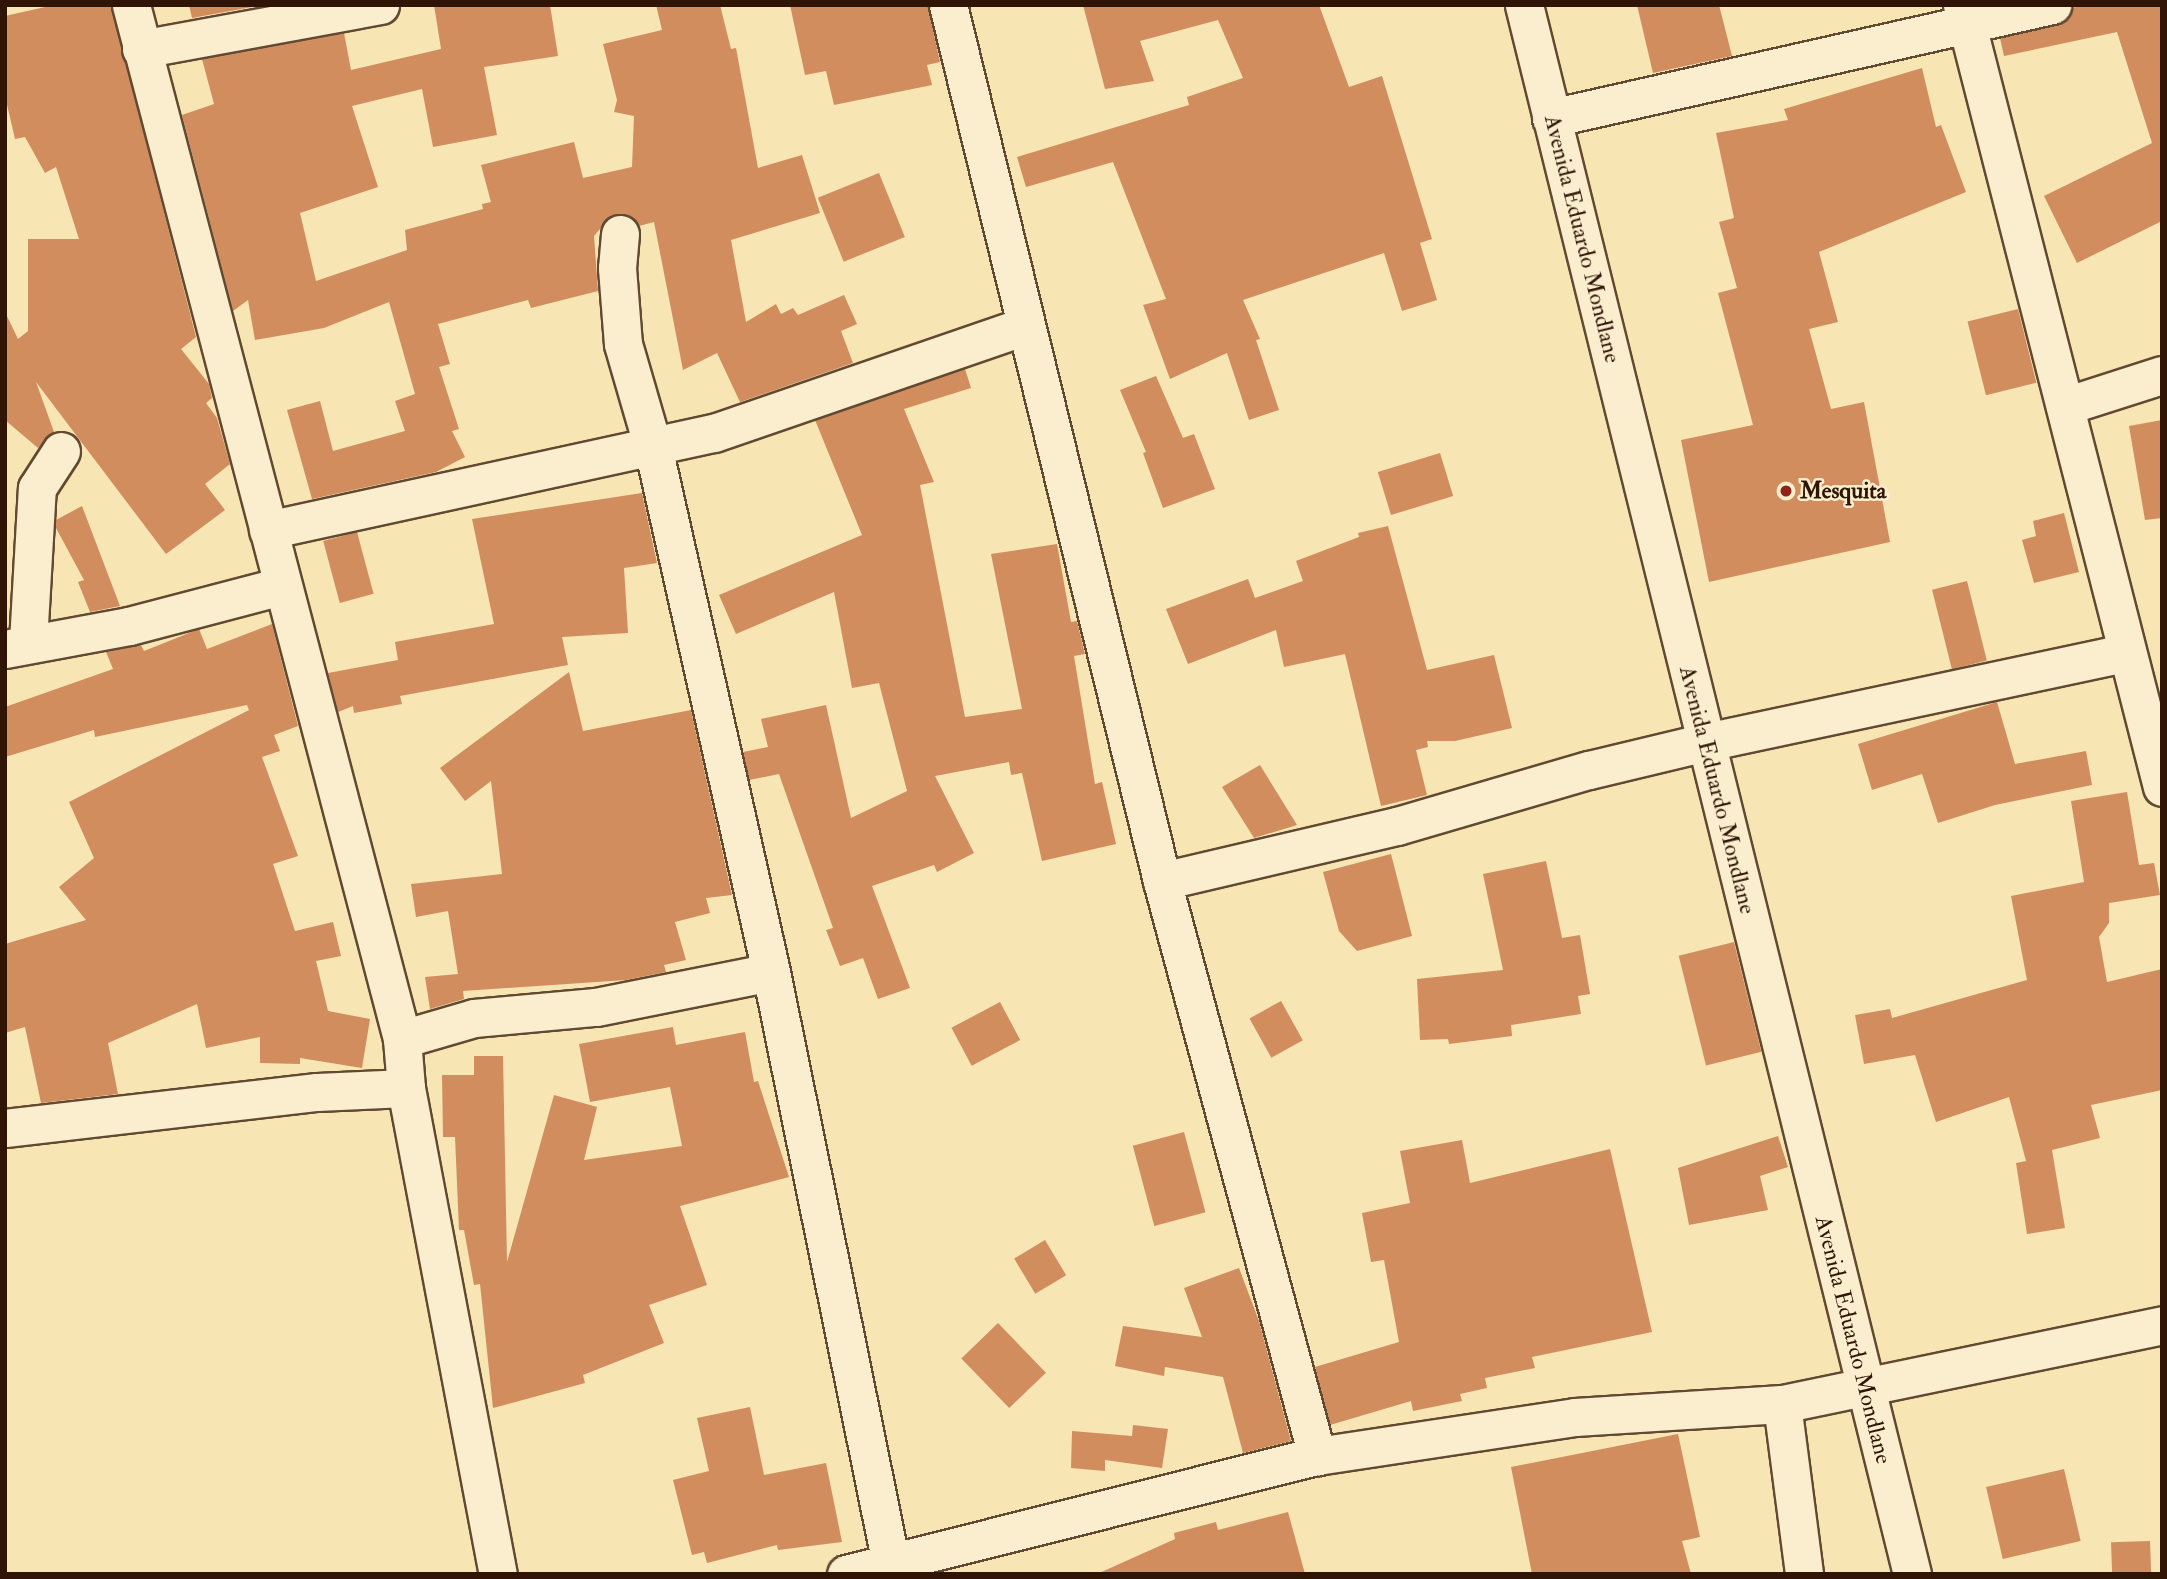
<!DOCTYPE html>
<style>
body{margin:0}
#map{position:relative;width:2167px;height:1579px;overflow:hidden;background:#f7e5b3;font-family:"IM FELL Double Pica",serif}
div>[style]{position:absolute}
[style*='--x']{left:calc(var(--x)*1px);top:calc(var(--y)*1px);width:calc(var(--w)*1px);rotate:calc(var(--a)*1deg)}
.building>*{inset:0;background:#d18d5e;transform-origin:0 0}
.roads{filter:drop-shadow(2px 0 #624931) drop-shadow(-2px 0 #624931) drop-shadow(0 2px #624931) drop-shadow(0 -2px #624931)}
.minor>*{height:37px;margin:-18.5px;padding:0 18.5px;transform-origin:18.5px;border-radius:18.5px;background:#faeece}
.dots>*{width:19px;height:19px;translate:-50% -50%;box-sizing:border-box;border:4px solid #faeece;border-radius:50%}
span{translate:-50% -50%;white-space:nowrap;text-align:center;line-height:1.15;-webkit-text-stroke:5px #faeece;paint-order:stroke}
.street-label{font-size:23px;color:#301506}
.poi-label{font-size:23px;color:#301506;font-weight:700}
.left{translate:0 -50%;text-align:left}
.frame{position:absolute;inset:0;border:7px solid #301506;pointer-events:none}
</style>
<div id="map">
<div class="building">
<i style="clip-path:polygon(54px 5px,111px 5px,196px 337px,181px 349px,209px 384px,212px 398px,206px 403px,217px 418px,230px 464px,205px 484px,225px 510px,166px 554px,36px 382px,54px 432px,38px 448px,5px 420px,5px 312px,18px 339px,28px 331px,28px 239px,79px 239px,56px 167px,45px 173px,25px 137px,15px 139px,5px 96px,5px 16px)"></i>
<i style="clip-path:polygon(189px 5px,263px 5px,192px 18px)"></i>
<i style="clip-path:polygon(434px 5px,550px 5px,558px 56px,484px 67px,497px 135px,433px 147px,422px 89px,352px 106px,378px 187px,300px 213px,316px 281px,407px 250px,405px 230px,483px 209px,482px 204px,491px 202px,481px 165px,574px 142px,583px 178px,632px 167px,634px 116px,614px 112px,617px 100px,603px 44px,662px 30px,656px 5px,720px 5px,731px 49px,736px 48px,758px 168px,802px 155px,820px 213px,731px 240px,746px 322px,776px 304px,781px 314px,793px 308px,798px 315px,844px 295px,857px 324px,841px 331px,853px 363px,740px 402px,717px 353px,683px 370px,654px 222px,639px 226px,631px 216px,612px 215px,594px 236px,598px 291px,531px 308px,528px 300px,438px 324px,450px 364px,439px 367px,459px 429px,452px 431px,465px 457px,436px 472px,312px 499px,287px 410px,320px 401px,333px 451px,405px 431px,395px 401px,415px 394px,389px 302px,324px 328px,255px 340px,248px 300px,233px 311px,182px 115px,214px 104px,202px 59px,344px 33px,351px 70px,441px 49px)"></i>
<i style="clip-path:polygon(790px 5px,928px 5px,940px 62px,927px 65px,932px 85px,834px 105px,826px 71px,805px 75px)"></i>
<i style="clip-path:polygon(1083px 5px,1319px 5px,1349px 87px,1382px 76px,1432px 239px,1420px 243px,1437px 300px,1402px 311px,1384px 253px,1243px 300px,1260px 339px,1256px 340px,1279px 410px,1249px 420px,1227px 353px,1170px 379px,1143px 305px,1166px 299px,1113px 162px,1026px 187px,1017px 157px,1189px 105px,1187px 97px,1243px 78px,1218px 20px,1140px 41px,1154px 81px,1105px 89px)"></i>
<i style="clip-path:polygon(1637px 5px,1719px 5px,1732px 56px,1653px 73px)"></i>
<i style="clip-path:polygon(2084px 5px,2162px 5px,2162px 221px,2077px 263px,2044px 196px,2152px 143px,2117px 32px,2004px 56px,2000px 38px,2057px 25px,2067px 20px,2072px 8px)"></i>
<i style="clip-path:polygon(1922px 68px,1936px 127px,1941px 125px,1966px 192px,1819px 252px,1838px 322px,1809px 329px,1831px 409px,1864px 402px,1890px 542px,1709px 582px,1681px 440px,1753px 425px,1718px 293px,1737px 288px,1719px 222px,1734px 218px,1716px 133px,1788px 120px,1784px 109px)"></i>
<i style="left:879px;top:173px;width:69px;height:66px;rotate:68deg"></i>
<i style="left:2018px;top:309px;width:76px;height:52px;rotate:76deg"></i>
<i style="clip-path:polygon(965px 369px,971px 388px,904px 409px,934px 482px,920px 485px,965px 717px,1022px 709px,991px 554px,1057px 544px,1071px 622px,1077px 621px,1085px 654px,1074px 656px,1095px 784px,1102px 782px,1116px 844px,1042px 861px,1022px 773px,1011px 775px,1009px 762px,935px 776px,974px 853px,937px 872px,934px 865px,872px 886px,910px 988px,878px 999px,863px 958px,840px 966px,826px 930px,833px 928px,779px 774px,749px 780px,743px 752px,768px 747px,761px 719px,826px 705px,851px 818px,907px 791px,879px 683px,852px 688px,834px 592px,736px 634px,719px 595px,862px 535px,815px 420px)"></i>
<i style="clip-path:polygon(1156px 376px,1183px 438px,1194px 434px,1215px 489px,1163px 508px,1143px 453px,1146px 452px,1120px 390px)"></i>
<i style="clip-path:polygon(2162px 420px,2162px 518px,2145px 520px,2129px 426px)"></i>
<i style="left:1440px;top:453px;width:45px;height:65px;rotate:73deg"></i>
<i style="clip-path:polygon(642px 493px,657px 563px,624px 568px,628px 633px,562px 637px,568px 665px,400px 696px,402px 704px,354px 713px,353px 706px,338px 712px,328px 673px,398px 660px,395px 642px,494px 624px,472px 519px)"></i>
<i style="clip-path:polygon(82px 506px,120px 606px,90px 612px,78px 582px,84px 580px,56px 528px,56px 520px)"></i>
<i style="clip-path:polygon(2064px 513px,2079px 572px,2034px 583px,2022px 540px,2036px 536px,2033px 521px)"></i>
<i style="clip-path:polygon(1388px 526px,1427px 670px,1494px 655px,1512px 728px,1455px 741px,1427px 741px,1428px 747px,1416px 750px,1427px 795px,1381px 806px,1345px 654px,1284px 667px,1276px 630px,1188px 664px,1166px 609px,1248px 579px,1255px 598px,1303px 581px,1296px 561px,1359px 537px,1358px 533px)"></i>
<i style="left:357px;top:532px;width:64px;height:35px;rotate:75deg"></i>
<i style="left:1967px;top:581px;width:82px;height:36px;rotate:76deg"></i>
<i style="clip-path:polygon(272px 624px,298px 726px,274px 735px,280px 751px,262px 757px,298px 856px,273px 864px,295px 931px,333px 922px,341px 956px,316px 961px,328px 1011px,370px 1019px,362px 1068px,300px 1058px,300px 1064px,260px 1063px,260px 1037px,206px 1048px,197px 1004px,108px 1043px,118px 1094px,41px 1103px,25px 1027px,5px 1033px,5px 944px,86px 920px,59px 887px,94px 858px,69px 802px,249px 710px,247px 705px,95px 737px,94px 730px,5px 757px,5px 707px,113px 669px,106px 652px,141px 645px,144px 651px,199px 629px,207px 649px)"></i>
<i style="clip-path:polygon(569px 672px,583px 731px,691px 710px,732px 895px,706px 898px,710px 913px,675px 922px,686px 960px,664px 965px,666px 972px,626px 980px,463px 991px,464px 999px,430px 1009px,425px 977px,458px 974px,448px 911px,416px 917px,411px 884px,502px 874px,491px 781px,465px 801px,440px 768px)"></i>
<i style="clip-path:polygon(1997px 702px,2015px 764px,2086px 751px,2092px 785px,1995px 805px,1938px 823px,1922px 774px,1872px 790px,1858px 744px)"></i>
<i style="clip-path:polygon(1260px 765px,1297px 825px,1254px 838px,1222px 787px)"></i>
<i style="clip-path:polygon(2127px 792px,2139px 865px,2154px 863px,2160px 895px,2109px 903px,2109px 923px,2099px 937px,2107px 982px,2162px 969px,2162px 1090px,2091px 1105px,2100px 1138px,2052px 1150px,2065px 1228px,2027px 1234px,2016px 1163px,2026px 1161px,2009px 1097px,1936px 1122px,1915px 1055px,1864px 1064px,1855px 1015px,1890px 1009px,1892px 1018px,2027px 980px,2011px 896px,2084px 882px,2071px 801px)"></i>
<i style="clip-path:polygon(1391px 854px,1412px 936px,1357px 951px,1339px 931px,1323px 872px)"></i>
<i style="clip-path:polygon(1546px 861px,1562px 938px,1580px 935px,1590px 994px,1578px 996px,1581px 1014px,1511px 1025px,1512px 1036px,1449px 1044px,1448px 1039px,1420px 1040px,1417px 979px,1503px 970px,1483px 874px)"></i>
<i style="left:1734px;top:942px;width:113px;height:57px;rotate:76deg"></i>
<i style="left:1281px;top:1001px;width:45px;height:36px;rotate:61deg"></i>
<i style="left:1000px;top:1002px;width:43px;height:55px;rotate:62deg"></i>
<i style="clip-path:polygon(673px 1027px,676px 1045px,745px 1032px,754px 1082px,758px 1081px,789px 1177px,680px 1206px,707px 1285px,649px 1305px,664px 1343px,583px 1375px,585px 1383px,493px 1408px,480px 1284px,474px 1285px,464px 1230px,459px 1230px,455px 1137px,443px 1137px,442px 1075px,474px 1075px,474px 1056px,503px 1056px,507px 1262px,554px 1095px,597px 1107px,584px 1160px,682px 1146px,670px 1087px,590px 1102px,579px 1044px)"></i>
<i style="left:1184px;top:1132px;width:83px;height:53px;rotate:75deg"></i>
<i style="clip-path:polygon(1778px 1136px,1788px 1167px,1760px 1176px,1768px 1210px,1689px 1225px,1678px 1168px)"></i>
<i style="clip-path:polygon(1462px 1140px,1470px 1183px,1610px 1149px,1652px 1332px,1532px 1357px,1535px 1368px,1485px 1378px,1487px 1388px,1460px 1394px,1462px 1401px,1413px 1411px,1411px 1401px,1330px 1425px,1315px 1367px,1399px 1342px,1384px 1260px,1371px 1262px,1362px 1213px,1410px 1203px,1400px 1151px)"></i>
<i style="left:1045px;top:1240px;width:41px;height:36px;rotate:59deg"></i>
<i style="clip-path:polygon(1239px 1268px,1259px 1321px,1291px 1441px,1243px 1453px,1223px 1377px,1165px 1367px,1164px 1376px,1115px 1366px,1123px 1326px,1202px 1337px,1184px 1288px)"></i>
<i style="left:998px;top:1323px;width:69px;height:51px;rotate:46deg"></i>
<i style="clip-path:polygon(750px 1407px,764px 1475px,826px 1463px,842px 1542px,778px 1550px,777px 1545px,707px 1563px,704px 1552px,692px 1555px,673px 1480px,709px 1471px,697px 1418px)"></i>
<i style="clip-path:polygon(1133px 1425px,1168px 1429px,1162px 1468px,1105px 1460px,1105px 1471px,1071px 1468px,1072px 1431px,1132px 1436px)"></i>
<i style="clip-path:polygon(1678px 1434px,1700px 1537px,1682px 1541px,1691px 1574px,1532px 1574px,1511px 1467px)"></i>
<i style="left:2064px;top:1469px;width:74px;height:80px;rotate:77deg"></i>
<i style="clip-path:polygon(1288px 1512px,1305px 1574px,1097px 1574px,1175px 1539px,1174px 1533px,1216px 1522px,1218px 1530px)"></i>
<i style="left:2150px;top:1541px;width:33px;height:39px;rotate:88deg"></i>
</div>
<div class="roads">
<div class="minor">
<i style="--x:131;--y:5;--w:1069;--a:75.31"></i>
<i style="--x:402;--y:1039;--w:49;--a:85.3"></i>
<i style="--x:406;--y:1088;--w:495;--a:79.3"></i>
<i style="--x:948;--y:5;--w:902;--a:76.27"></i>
<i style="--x:1162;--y:881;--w:596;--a:74.91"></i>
<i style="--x:1524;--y:5;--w:1616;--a:76.11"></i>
<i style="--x:1962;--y:5;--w:807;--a:75.65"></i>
<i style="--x:141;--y:49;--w:243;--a:-10.4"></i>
<i style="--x:1551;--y:118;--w:514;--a:-12.71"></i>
<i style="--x:620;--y:234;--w:34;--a:95"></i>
<i style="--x:617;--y:268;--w:76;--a:85.5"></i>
<i style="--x:623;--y:344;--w:107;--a:73.8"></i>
<i style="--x:653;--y:447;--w:538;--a:77.33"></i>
<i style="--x:771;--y:972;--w:614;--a:78.54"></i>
<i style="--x:2065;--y:406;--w:102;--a:-17.7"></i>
<i style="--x:268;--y:530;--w:456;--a:-12.3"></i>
<i style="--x:714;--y:433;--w:328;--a:-19"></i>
<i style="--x:28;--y:642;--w:154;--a:-86.7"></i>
<i style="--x:37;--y:488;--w:44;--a:-57"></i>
<i style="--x:5;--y:649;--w:126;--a:-10.5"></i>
<i style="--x:129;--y:626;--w:158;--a:-14.7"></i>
<i style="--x:1162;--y:881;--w:241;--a:-13.2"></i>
<i style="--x:1397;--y:826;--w:200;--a:-16.3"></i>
<i style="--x:1589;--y:770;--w:120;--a:-13.5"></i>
<i style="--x:1706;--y:742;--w:429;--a:-12"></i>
<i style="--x:402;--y:1039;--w:75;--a:-16.3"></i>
<i style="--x:474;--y:1018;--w:122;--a:-5.2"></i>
<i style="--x:596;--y:1007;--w:178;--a:-11.3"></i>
<i style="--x:5;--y:1128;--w:314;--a:-6.6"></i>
<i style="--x:317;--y:1092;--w:89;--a:-2.6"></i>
<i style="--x:1782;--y:1404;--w:171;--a:82.6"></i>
<i style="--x:846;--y:1574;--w:486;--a:-14.1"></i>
<i style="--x:1317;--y:1456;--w:261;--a:-8.6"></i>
<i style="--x:1575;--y:1417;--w:207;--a:-3.6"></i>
<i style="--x:1782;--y:1404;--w:388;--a:-11.7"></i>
</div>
</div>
<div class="dots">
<i style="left:1786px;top:491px;background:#8f2418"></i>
</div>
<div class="street-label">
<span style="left:1582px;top:239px;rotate:76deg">Avenida Eduardo Mondlane</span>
<span style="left:1717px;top:790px;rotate:76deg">Avenida Eduardo Mondlane</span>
<span style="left:1853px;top:1340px;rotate:76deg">Avenida Eduardo Mondlane</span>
</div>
<div class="poi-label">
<span class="left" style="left:1800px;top:491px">Mesquita</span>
</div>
<div class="frame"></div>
</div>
